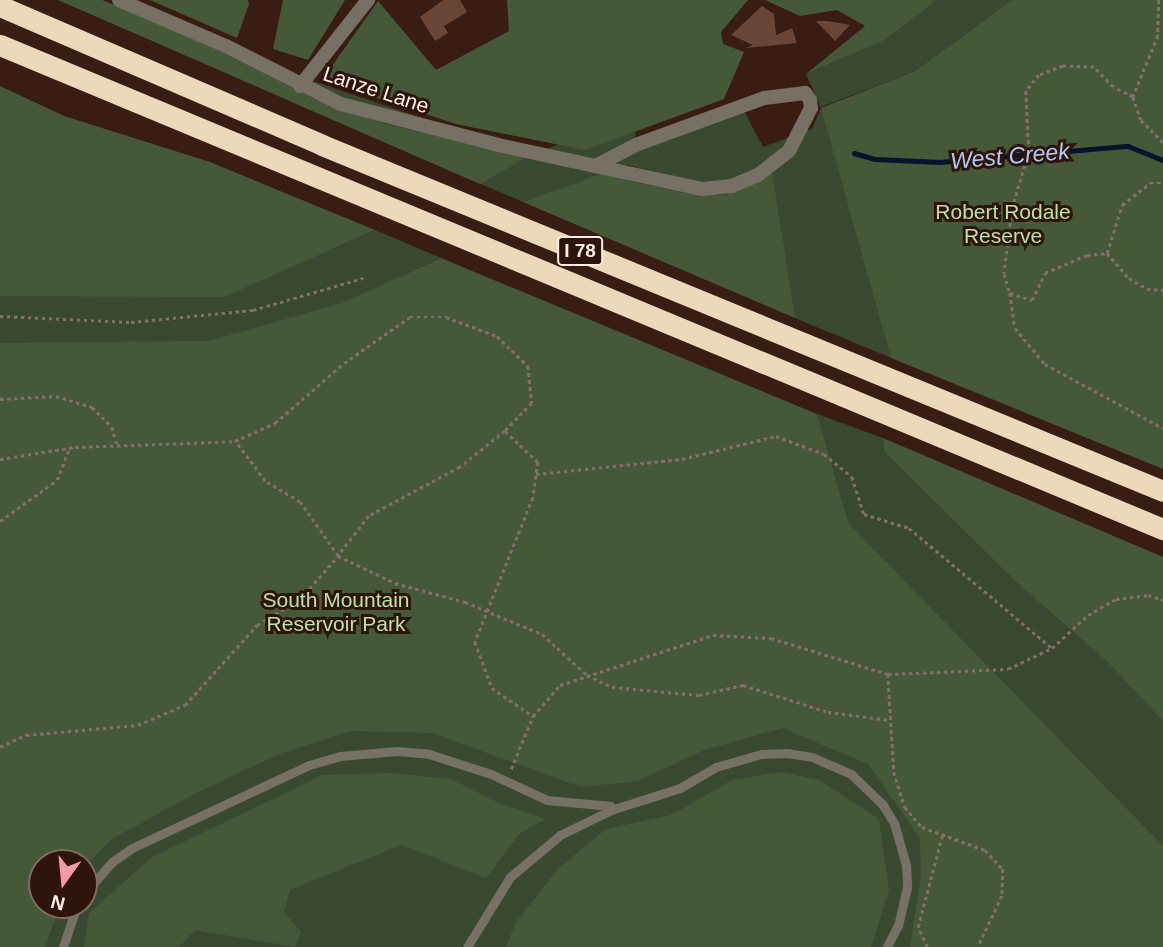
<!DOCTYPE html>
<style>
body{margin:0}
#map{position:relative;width:1163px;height:947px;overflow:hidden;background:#391d13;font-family:Helvetica,sans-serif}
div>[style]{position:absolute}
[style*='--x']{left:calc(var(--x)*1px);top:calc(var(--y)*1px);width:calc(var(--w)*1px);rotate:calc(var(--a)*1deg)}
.green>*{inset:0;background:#3a4a31}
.forest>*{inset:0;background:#455939}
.stream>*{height:4.5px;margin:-2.25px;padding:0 2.25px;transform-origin:2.25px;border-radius:2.25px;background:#05132d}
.building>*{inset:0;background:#6a4637}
.path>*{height:2.5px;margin-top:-1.25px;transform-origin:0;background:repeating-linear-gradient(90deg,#866e66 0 3.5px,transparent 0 7px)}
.service>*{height:9px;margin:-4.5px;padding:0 4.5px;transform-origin:4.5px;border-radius:4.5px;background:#777064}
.minor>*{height:14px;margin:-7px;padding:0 7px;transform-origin:7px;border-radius:7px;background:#777064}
.motorway>*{height:21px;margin:-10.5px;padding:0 10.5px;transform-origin:10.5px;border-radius:10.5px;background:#ebd9b9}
span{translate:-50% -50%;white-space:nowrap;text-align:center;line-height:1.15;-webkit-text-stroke:6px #2e140a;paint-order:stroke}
.shield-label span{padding:2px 5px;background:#2e140a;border:2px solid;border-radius:5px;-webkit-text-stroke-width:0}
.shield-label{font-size:19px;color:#fdede7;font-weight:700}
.street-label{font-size:21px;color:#fdede7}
.park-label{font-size:21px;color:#bce1a7}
.water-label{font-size:23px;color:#afc9f6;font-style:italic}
.north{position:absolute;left:28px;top:849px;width:70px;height:70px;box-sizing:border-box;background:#2e140a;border:2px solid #816b62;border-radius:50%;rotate:195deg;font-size:19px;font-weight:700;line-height:28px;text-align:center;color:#fdede7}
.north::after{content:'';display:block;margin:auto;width:24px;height:32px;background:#f39aaa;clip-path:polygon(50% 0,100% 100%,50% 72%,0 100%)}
</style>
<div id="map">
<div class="green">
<i style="clip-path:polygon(evenodd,937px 0,1012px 0,915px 71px,821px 107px,826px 124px,1163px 0,889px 350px,891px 358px,795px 318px,793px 310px,529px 200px,523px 202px,294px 103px,307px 79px,454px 129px,544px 150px,640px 115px,630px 157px,632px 151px,744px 111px,763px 147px,812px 129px,821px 108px,806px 74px,885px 40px,937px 0,627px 165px,677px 177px,619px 198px,627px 165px)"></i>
<i style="clip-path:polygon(evenodd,0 186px,330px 250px,375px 230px,441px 258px,401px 276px,824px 443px,817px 414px,883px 438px,884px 452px,1016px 582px,1104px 659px,1163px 721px,1163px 947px,0 947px,0 186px,42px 863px,84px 863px,84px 905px,42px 905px,42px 863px)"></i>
</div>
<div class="forest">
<i style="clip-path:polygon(58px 0,102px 0,203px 40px,314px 99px,385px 124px,528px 156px,480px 184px)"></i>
<i style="clip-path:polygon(150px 0,248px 0,249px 4px,237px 38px)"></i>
<i style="clip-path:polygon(283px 0,345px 0,308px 60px,273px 49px)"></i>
<i style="clip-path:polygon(507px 0,748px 0,721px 32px,723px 44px,744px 52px,724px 99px,585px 150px,456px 124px,322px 80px,378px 1px,436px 70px,509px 31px)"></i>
<i style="clip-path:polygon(765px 0,937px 0,885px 40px,806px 74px,865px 26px,837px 10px,800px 16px)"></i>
<i style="clip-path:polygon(1012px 0,1163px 0,1163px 469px,891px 358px,821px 108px,915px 71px)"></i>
<i style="clip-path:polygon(0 86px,64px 116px,210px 162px,375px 230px,224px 297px,0 296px)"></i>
<i style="clip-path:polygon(772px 173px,795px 318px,523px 202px,601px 174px,684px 193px,725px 195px)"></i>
<i style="clip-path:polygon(441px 258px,817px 414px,848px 523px,1163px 846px,1163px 947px,910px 947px,921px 876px,920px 838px,868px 764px,782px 728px,704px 750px,638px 781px,581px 787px,432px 733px,351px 731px,282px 753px,196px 793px,112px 839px,84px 867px,84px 863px,42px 863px,42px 905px,60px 905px,45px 947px,0 947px,0 343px,209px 341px,342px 303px)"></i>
<i style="clip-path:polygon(883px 438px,1163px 557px,1163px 721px,1104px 659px,1016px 582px,884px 452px)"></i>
<i style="clip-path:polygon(781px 772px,819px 780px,879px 819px,889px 890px,871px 947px,506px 947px,516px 922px,559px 868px,606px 829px,671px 815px,732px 780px)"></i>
<i style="clip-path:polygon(391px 773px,451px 779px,499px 803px,546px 819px,519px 834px,486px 878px,401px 845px,290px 890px,284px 912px,301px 932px,295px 947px,195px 930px,179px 947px,84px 947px,89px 913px,152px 857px,323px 775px)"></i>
</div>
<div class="stream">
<i style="--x:854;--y:153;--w:22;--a:16"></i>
<i style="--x:875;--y:159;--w:65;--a:2.6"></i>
<i style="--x:940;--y:162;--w:189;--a:-4.9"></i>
<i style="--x:1128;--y:146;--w:38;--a:22"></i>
</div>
<div class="building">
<i style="clip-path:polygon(443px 0,460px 0,467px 12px,444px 26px,448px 33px,435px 41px,420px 17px)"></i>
<i style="clip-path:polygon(762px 6px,774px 14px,776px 35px,792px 28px,797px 43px,746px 48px,753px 45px,731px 35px)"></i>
<i style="clip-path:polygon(816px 21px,828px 21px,850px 25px,835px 41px)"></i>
</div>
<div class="path">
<i style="--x:1159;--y:0;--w:36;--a:92"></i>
<i style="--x:1158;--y:36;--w:66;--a:112.3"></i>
<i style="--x:1133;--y:97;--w:24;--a:71"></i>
<i style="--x:1141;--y:120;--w:31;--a:45"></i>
<i style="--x:1133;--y:97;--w:22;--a:-153"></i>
<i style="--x:1113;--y:87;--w:28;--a:-134"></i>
<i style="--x:1094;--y:67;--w:31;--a:-178"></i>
<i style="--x:1063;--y:66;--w:26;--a:159"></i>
<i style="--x:1039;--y:75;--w:21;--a:129"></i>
<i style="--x:1026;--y:91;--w:61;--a:87.2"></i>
<i style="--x:1029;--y:152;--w:59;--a:106.6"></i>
<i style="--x:1012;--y:209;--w:65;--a:97"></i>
<i style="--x:1004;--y:274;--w:20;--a:72"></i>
<i style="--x:1010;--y:293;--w:23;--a:18"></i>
<i style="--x:1032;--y:300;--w:30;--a:-64"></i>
<i style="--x:1045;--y:273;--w:46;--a:-23.2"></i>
<i style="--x:1087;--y:255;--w:20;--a:-6"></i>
<i style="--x:1107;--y:253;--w:33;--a:49"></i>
<i style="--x:1129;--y:278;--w:21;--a:31"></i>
<i style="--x:1147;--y:289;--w:16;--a:4"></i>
<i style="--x:1107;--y:253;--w:50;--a:-72.6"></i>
<i style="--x:1122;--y:205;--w:36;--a:-38"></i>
<i style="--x:1150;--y:183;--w:13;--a:0"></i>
<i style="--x:1010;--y:293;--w:35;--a:82"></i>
<i style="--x:1015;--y:328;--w:47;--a:50.2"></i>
<i style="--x:1045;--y:364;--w:134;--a:28.5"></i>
<i style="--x:0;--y:316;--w:131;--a:2.6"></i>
<i style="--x:131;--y:322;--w:123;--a:-5.6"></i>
<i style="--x:253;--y:310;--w:115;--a:-16.2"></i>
<i style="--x:0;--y:399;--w:56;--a:-3.1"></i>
<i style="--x:56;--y:396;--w:38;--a:17"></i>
<i style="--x:92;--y:407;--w:28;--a:45"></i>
<i style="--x:112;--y:427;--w:18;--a:74"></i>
<i style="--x:505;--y:431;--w:45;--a:43.2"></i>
<i style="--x:538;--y:462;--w:36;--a:98"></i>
<i style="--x:533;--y:498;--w:155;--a:111.9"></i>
<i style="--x:475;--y:642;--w:49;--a:69.7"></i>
<i style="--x:492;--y:688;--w:50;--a:34.3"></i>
<i style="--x:0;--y:459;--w:76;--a:-9.1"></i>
<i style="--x:75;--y:447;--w:160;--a:-2.1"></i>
<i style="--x:235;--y:441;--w:44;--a:-24.2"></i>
<i style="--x:275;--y:423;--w:91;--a:-41"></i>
<i style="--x:344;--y:363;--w:80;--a:-34.9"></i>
<i style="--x:410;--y:317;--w:36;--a:0"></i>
<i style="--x:446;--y:317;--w:54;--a:20.4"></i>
<i style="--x:497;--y:336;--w:43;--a:44.1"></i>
<i style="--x:528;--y:366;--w:37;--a:84"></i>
<i style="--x:532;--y:403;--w:39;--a:134"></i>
<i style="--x:505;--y:431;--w:58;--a:141.3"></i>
<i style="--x:460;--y:467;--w:103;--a:151.7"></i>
<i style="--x:369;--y:516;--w:51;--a:127.8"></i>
<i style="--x:338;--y:556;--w:66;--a:-125.1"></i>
<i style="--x:300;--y:502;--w:41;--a:-149"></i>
<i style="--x:265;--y:481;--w:50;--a:-126.9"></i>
<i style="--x:536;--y:474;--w:147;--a:-5.9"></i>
<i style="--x:682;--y:459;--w:97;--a:-13.7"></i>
<i style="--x:776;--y:436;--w:51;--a:20.6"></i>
<i style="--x:824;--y:454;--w:36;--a:39"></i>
<i style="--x:852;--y:477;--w:39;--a:72"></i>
<i style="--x:864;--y:514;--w:47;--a:17.3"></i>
<i style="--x:909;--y:528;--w:187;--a:40"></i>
<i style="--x:0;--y:521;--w:70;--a:-35.7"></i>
<i style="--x:57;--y:480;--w:34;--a:-69"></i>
<i style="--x:888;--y:674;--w:120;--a:-2.4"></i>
<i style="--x:1008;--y:669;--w:49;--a:-25.5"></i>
<i style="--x:1052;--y:648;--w:49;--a:-42.5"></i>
<i style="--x:1088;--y:615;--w:32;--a:-30"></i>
<i style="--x:1116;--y:599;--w:32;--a:-7"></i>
<i style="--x:1148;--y:595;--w:16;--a:18"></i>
<i style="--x:0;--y:747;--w:29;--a:-25"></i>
<i style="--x:26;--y:735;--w:112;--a:-5.1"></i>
<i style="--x:138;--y:725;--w:51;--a:-23.1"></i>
<i style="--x:185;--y:705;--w:108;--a:-48"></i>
<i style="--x:257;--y:625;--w:50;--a:-31.2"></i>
<i style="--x:300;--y:599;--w:57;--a:-48.5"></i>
<i style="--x:338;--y:556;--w:63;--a:25.3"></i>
<i style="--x:395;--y:583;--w:73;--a:15.2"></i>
<i style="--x:465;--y:602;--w:83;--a:22.6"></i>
<i style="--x:542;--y:634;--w:61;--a:42.3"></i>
<i style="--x:587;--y:675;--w:28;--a:26"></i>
<i style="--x:612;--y:687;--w:87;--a:5.3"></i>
<i style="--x:699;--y:695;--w:45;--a:-12.8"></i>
<i style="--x:743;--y:685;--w:89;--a:17.6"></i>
<i style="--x:828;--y:712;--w:62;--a:7.5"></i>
<i style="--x:511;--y:769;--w:57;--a:-67.5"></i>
<i style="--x:533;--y:716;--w:41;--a:-48.9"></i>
<i style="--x:560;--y:685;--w:161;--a:-18.1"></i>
<i style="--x:713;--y:635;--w:58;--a:3"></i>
<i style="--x:771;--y:638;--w:122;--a:17.1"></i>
<i style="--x:888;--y:674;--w:98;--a:86.5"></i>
<i style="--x:894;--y:772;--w:37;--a:73"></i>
<i style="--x:905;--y:807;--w:26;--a:50"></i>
<i style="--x:922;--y:827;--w:67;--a:20.1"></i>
<i style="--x:985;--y:850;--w:26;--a:47"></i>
<i style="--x:1003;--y:869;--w:27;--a:92"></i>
<i style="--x:1002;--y:896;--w:56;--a:115.2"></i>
<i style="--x:927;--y:947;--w:22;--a:-114"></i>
<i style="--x:918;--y:927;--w:94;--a:-75.2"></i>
</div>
<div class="service">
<i style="--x:84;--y:894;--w:43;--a:-48.8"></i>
<i style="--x:112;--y:862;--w:24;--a:-35"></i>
<i style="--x:132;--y:848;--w:195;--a:-25.1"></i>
<i style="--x:309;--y:765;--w:32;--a:-16"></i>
<i style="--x:340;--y:756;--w:57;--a:-5"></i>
<i style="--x:397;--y:751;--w:32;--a:5"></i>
<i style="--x:429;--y:754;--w:65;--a:17.9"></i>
<i style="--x:491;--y:774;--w:62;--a:24.9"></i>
<i style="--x:547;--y:800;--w:64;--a:5.4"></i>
<i style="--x:63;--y:947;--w:44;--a:-71.6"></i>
<i style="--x:467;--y:947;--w:82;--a:-58.4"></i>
<i style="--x:510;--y:877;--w:65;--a:-40"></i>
<i style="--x:560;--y:835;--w:57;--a:-26.1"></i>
<i style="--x:611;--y:810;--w:72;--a:-17.7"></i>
<i style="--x:680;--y:788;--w:42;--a:-30.3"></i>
<i style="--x:716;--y:767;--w:47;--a:-16.1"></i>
<i style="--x:761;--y:754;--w:26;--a:-2"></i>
<i style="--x:787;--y:753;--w:25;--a:9"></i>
<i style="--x:812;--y:757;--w:43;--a:23.6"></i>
<i style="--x:851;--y:774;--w:45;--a:44.1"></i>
<i style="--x:883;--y:805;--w:21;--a:59"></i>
<i style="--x:894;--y:823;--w:44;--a:74.1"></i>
<i style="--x:906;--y:865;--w:22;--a:87"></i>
<i style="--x:907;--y:887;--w:39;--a:103"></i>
<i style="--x:898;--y:925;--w:25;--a:117"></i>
</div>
<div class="minor">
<i style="--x:119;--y:0;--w:116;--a:23.3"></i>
<i style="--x:226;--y:46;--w:129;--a:26.8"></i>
<i style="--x:341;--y:104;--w:162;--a:14.6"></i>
<i style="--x:498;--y:145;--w:99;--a:12.2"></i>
<i style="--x:595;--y:166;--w:109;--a:12.1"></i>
<i style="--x:702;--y:189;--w:30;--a:-6"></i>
<i style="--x:732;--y:186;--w:28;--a:-23"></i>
<i style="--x:758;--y:175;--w:39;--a:-38"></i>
<i style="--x:789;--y:151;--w:48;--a:-62.9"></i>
<i style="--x:811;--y:108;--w:8;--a:-97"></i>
<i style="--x:810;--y:100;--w:9;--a:-126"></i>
<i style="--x:805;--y:93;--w:41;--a:173"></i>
<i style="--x:764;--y:98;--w:134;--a:159.9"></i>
<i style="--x:638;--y:144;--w:48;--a:152.9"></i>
<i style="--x:300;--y:86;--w:110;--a:-51.7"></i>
</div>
<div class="motorway">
<i style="--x:0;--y:6;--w:351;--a:23.3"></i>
<i style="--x:322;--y:145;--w:909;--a:22.36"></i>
<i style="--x:0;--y:45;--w:1260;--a:22.6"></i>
</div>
<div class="shield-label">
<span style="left:580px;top:251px">I 78</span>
</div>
<div class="street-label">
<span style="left:376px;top:90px;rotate:18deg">Lanze Lane</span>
</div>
<div class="park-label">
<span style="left:1003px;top:224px">Robert Rodale<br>Reserve</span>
<span style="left:336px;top:612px">South Mountain<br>Reservoir Park</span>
</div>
<div class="water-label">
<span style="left:1010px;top:156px;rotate:-5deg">West Creek</span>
</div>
<div class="north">N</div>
</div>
